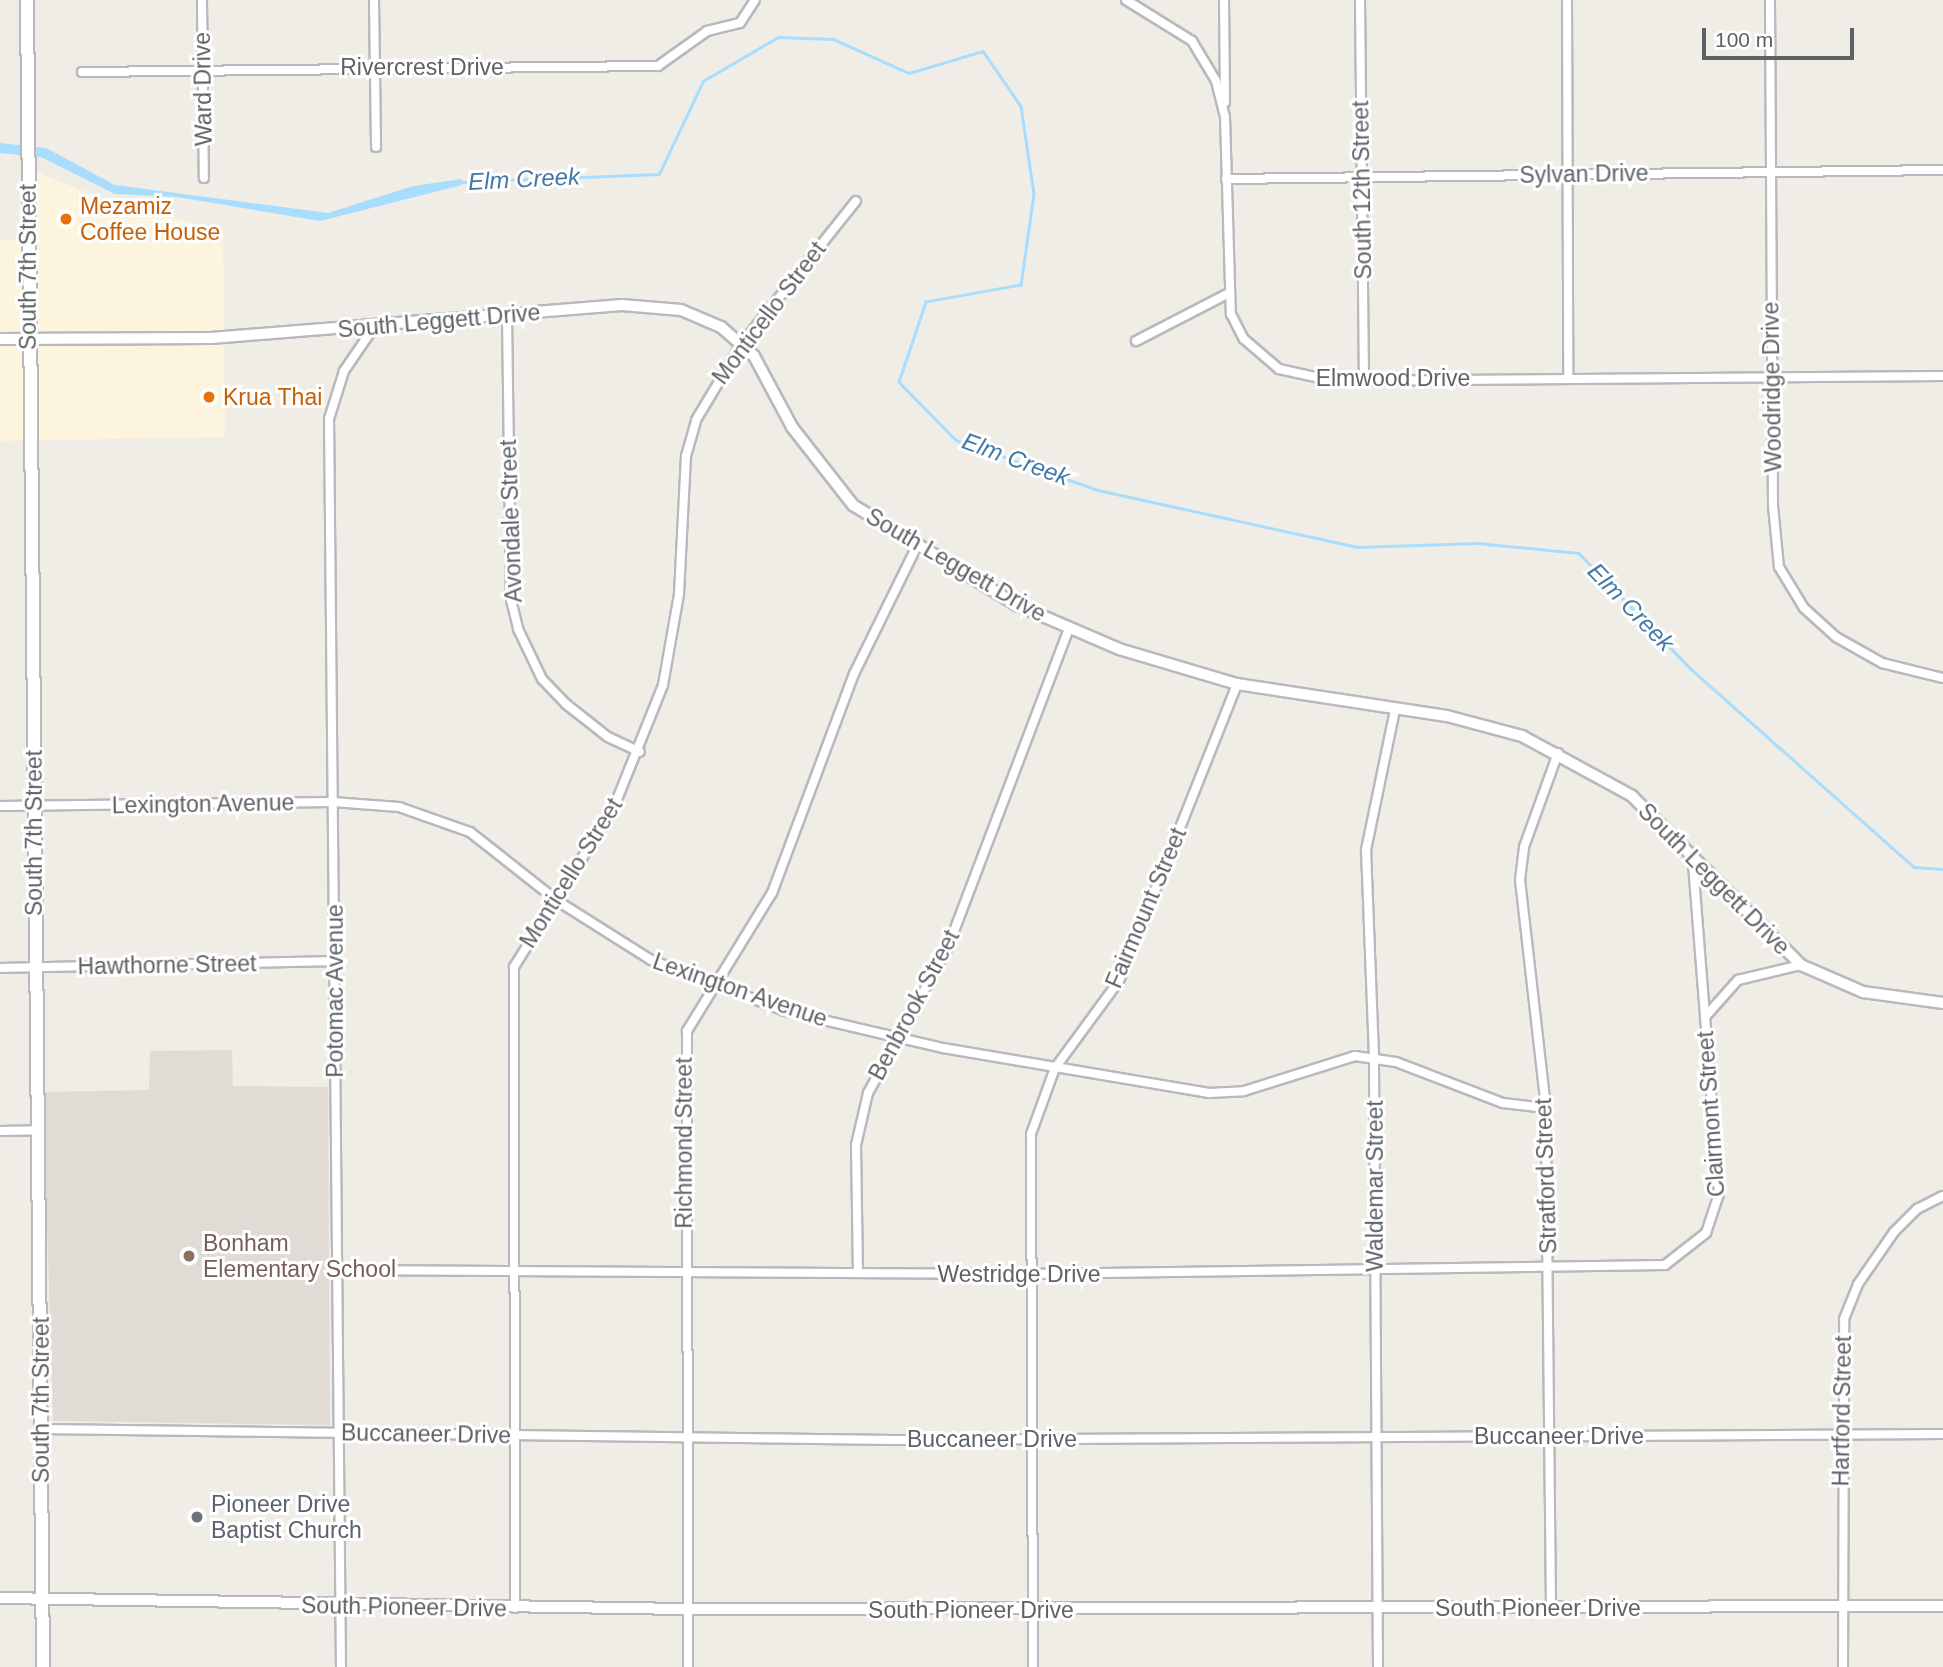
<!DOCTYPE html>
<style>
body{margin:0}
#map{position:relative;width:1943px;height:1667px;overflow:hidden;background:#f0ede6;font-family:Arial,sans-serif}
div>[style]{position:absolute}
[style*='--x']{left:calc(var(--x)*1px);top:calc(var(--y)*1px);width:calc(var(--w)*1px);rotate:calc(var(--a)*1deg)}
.commercial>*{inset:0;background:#fdf4de}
.education>*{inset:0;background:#e0dcd5}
.water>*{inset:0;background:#a9ddfe}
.stream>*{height:2.5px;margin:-1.25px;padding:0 1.25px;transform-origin:1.25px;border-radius:1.25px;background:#a9ddfe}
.roads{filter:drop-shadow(2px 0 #b7b9bd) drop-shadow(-2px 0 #b7b9bd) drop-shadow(0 2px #b7b9bd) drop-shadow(0 -2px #b7b9bd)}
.minor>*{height:8px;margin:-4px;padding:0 4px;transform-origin:4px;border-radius:4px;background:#fff}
.tertiary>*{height:10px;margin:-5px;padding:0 5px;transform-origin:5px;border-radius:5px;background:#fff}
.secondary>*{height:12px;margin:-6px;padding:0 6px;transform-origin:6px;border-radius:6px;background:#fff}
.dots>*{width:19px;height:19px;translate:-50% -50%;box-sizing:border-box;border:4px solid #fff;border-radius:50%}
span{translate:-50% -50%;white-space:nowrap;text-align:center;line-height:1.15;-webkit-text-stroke:6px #fff;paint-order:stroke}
.street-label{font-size:23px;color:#5e6266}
.food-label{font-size:23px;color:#c56008}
.left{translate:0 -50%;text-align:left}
.education-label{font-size:23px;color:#785e54}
.worship-label{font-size:23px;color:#5b616d}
.water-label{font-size:24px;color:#4179a8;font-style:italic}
.scale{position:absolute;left:1702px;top:28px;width:152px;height:32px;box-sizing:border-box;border:4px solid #5e6266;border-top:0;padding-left:9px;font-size:21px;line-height:24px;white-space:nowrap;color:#5e6266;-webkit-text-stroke:5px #fff;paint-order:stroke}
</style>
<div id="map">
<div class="commercial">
<i style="clip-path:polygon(35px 171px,114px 204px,223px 230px,225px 437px,0 441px,0 240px,37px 239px)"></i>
</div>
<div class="education">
<i style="clip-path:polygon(232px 1050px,233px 1086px,328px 1087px,330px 1425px,53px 1421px,43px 1092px,149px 1090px,150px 1051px)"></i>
</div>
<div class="water">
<i style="clip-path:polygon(0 143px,46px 148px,115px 185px,328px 213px,413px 186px,462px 179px,462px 185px,320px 221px,177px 197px,115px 194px,41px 157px,0 153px)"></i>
</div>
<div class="stream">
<i style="--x:461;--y:182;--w:198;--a:-2.3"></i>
<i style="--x:659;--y:174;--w:103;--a:-64.7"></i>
<i style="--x:703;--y:81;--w:87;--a:-30.4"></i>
<i style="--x:778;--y:37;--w:55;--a:2.1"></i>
<i style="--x:833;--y:39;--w:83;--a:24.1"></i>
<i style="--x:909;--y:73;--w:77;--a:-16.6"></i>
<i style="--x:983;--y:51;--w:67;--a:55.4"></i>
<i style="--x:1021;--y:106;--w:89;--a:81.6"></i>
<i style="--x:1034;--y:194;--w:92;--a:98.1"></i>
<i style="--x:1021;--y:285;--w:97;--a:169.9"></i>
<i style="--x:926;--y:302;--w:84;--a:108.6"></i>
<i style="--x:899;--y:382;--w:81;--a:45.5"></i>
<i style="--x:956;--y:440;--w:151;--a:19.4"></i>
<i style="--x:1098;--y:490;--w:265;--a:12.4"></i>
<i style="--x:1357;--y:547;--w:120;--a:-1.9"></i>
<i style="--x:1477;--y:543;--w:102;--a:5.6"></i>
<i style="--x:1579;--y:553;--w:161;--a:46"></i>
<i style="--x:1691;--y:669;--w:298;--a:41.6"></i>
<i style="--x:1914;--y:867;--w:29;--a:4"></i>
</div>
<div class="roads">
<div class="minor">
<i style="--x:202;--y:0;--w:178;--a:89.4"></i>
<i style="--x:374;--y:0;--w:147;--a:89.2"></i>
<i style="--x:1126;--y:0;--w:78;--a:31.8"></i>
<i style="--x:1192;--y:41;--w:47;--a:59"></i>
<i style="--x:1216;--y:81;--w:37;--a:76"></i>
<i style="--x:1225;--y:117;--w:197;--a:88.3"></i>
<i style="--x:1231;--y:314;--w:28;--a:63"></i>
<i style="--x:1244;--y:339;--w:46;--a:40.6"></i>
<i style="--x:1279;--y:369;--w:55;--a:12.5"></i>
<i style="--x:1333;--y:381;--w:610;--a:-0.47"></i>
<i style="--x:1224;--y:0;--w:102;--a:89.4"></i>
<i style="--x:1360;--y:0;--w:379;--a:89.4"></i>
<i style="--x:1567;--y:0;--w:378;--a:89.8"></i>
<i style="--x:1770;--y:0;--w:506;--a:89.66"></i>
<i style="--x:1773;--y:506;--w:61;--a:84.4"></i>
<i style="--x:1779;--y:567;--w:48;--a:58.6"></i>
<i style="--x:1804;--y:608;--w:43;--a:42.2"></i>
<i style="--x:1836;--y:637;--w:53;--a:29.5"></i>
<i style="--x:1882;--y:663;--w:63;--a:13.8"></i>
<i style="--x:82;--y:72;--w:576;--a:-0.6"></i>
<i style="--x:658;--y:66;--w:60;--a:-35.5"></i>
<i style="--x:707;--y:31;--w:34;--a:-14"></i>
<i style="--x:740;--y:23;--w:27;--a:-57"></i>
<i style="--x:1226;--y:179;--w:717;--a:-0.72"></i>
<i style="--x:507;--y:316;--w:284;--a:89.2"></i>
<i style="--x:511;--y:600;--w:30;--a:76"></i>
<i style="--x:518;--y:629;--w:55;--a:64.4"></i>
<i style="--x:542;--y:679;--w:35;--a:46"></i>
<i style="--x:566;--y:704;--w:53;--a:38.2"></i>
<i style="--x:608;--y:737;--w:35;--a:25"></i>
<i style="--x:1136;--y:341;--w:102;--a:-27.3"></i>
<i style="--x:0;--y:806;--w:333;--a:-0.7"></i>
<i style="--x:333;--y:802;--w:66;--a:4.3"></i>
<i style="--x:399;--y:807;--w:75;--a:19.4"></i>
<i style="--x:470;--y:832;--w:110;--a:38.3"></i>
<i style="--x:556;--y:900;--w:112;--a:32.3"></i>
<i style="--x:651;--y:960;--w:143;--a:20.8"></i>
<i style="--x:785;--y:1011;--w:162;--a:13.2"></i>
<i style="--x:943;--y:1048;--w:270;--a:9.6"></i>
<i style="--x:1209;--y:1093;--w:35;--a:-3"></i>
<i style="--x:1244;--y:1091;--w:116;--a:-17.5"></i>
<i style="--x:1355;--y:1056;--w:41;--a:8.3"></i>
<i style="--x:1396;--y:1062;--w:115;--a:21"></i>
<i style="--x:1503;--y:1103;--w:43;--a:6.6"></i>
<i style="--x:0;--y:968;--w:335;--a:-1.2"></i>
<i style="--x:1705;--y:1017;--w:50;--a:-48.3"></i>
<i style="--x:1738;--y:980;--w:65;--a:-13.4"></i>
<i style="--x:0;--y:1131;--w:39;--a:-1"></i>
<i style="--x:336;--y:1270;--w:694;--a:0.33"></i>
<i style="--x:1030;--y:1274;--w:635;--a:-0.81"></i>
<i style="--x:1665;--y:1265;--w:52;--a:-38"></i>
<i style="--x:1706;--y:1233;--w:41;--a:-71.6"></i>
<i style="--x:1719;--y:1194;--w:341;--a:-94.5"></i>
<i style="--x:858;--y:1273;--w:128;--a:-90.9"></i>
<i style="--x:856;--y:1145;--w:53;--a:-77"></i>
<i style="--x:868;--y:1093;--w:166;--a:-61.3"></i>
<i style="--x:948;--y:947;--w:340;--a:-69.2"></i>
<i style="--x:42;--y:1429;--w:853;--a:0.74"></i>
<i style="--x:895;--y:1440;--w:1048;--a:-0.33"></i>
<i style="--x:1551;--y:1607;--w:499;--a:-90.6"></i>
<i style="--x:1546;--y:1108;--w:229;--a:-96.5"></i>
<i style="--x:1520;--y:880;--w:33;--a:-83"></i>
<i style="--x:1524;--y:847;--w:100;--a:-70.1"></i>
<i style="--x:515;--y:1608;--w:641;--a:-90.09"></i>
<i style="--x:514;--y:967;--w:189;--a:-58"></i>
<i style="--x:614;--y:807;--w:131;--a:-68.1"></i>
<i style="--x:663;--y:685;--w:92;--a:-80"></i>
<i style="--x:679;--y:594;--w:138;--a:-87.1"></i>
<i style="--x:686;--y:456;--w:37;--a:-74"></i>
<i style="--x:696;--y:420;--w:87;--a:-59"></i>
<i style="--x:741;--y:345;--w:184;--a:-51.4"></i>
<i style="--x:341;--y:1667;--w:1248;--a:-90.55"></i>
<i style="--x:329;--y:419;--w:50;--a:-72.6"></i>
<i style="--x:344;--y:371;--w:53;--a:-55.7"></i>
<i style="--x:688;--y:1667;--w:636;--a:-90.09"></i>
<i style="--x:687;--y:1031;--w:162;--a:-58.4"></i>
<i style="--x:772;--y:893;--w:234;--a:-69.5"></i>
<i style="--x:854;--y:674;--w:143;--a:-63.8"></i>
<i style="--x:1033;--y:1667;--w:533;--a:-90.21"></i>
<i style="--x:1031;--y:1134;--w:70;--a:-70"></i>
<i style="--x:1055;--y:1068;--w:108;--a:-53.7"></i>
<i style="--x:1119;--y:981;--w:320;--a:-68.3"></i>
<i style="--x:1378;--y:1667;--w:610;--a:-90.38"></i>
<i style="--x:1374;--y:1057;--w:207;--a:-92.2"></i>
<i style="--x:1366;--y:850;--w:143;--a:-78.3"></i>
<i style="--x:1843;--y:1667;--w:348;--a:-89.8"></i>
<i style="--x:1844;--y:1319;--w:38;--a:-68"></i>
<i style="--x:1858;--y:1284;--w:63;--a:-55.3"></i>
<i style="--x:1894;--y:1232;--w:33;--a:-45"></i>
<i style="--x:1917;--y:1209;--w:29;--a:-27"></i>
</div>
<div class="tertiary">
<i style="--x:0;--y:339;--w:211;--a:-0.3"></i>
<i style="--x:211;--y:338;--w:412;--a:-4.6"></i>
<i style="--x:622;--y:305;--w:59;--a:4.8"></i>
<i style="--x:681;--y:310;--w:43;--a:23"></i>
<i style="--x:721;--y:327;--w:44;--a:41.3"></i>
<i style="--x:754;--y:356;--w:81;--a:61.8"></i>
<i style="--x:792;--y:427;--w:99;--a:52"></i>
<i style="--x:853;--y:505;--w:192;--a:31.4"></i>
<i style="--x:1017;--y:605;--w:111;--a:23.3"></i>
<i style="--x:1119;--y:649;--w:123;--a:16.5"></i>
<i style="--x:1237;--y:684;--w:212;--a:8.7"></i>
<i style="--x:1447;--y:716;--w:78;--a:14.9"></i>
<i style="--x:1522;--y:736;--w:125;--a:28.6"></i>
<i style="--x:1632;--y:796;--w:239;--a:45"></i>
<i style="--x:1801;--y:965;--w:68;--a:23.5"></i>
<i style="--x:1863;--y:992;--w:81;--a:7.8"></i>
<i style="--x:0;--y:1598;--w:688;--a:0.92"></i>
<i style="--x:688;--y:1609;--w:1255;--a:-0.14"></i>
</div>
<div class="secondary">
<i style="--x:27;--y:0;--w:1667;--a:89.45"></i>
</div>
</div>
<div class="dots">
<i style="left:66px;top:219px;background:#e8710a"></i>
<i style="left:209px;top:397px;background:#e8710a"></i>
<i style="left:189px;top:1256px;background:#8d6e63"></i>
<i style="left:197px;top:1517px;background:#6b7280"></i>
</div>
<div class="street-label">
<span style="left:422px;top:67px">Rivercrest Drive</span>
<span style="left:203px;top:89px;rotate:-91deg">Ward Drive</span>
<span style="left:1584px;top:174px;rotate:-1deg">Sylvan Drive</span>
<span style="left:1362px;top:190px;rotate:-91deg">South 12th Street</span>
<span style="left:28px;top:267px;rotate:-90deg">South 7th Street</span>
<span style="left:769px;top:313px;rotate:-53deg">Monticello Street</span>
<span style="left:439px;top:321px;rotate:-5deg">South Leggett Drive</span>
<span style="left:1393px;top:378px">Elmwood Drive</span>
<span style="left:1772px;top:387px;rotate:-91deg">Woodridge Drive</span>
<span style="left:511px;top:521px;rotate:-92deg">Avondale Street</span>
<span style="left:956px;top:565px;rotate:30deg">South Leggett Drive</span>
<span style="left:203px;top:804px;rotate:-1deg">Lexington Avenue</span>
<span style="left:34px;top:833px;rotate:-90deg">South 7th Street</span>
<span style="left:571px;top:873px;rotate:-58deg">Monticello Street</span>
<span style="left:1714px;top:879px;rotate:45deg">South Leggett Drive</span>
<span style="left:1146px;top:908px;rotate:-67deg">Fairmount Street</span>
<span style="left:167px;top:965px;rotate:-1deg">Hawthorne Street</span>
<span style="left:740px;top:990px;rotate:19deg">Lexington Avenue</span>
<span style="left:335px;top:991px;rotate:-90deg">Potomac Avenue</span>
<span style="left:914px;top:1005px;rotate:-62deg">Benbrook Street</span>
<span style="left:1711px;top:1114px;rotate:-94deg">Clairmont Street</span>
<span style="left:684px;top:1143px;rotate:-90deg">Richmond Street</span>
<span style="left:1546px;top:1176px;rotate:-92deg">Stratford Street</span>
<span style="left:1375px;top:1186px;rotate:-90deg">Waldemar Street</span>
<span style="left:1019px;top:1274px">Westridge Drive</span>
<span style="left:41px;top:1400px;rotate:-90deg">South 7th Street</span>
<span style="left:1842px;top:1411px;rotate:-89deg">Hartford Street</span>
<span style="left:426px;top:1434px;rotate:1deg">Buccaneer Drive</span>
<span style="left:1559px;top:1436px">Buccaneer Drive</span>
<span style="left:992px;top:1439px">Buccaneer Drive</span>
<span style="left:404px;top:1607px;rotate:1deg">South Pioneer Drive</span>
<span style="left:1538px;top:1608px">South Pioneer Drive</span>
<span style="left:971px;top:1610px">South Pioneer Drive</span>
</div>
<div class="food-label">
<span class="left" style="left:80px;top:219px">Mezamiz<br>Coffee House</span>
<span class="left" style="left:223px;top:397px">Krua Thai</span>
</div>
<div class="education-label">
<span class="left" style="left:203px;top:1256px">Bonham<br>Elementary School</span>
</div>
<div class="worship-label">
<span class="left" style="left:211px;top:1517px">Pioneer Drive<br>Baptist Church</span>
</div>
<div class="water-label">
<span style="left:524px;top:179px;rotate:-3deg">Elm Creek</span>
<span style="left:1016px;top:459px;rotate:20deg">Elm Creek</span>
<span style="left:1631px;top:607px;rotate:46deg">Elm Creek</span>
</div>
<div class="scale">100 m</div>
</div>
